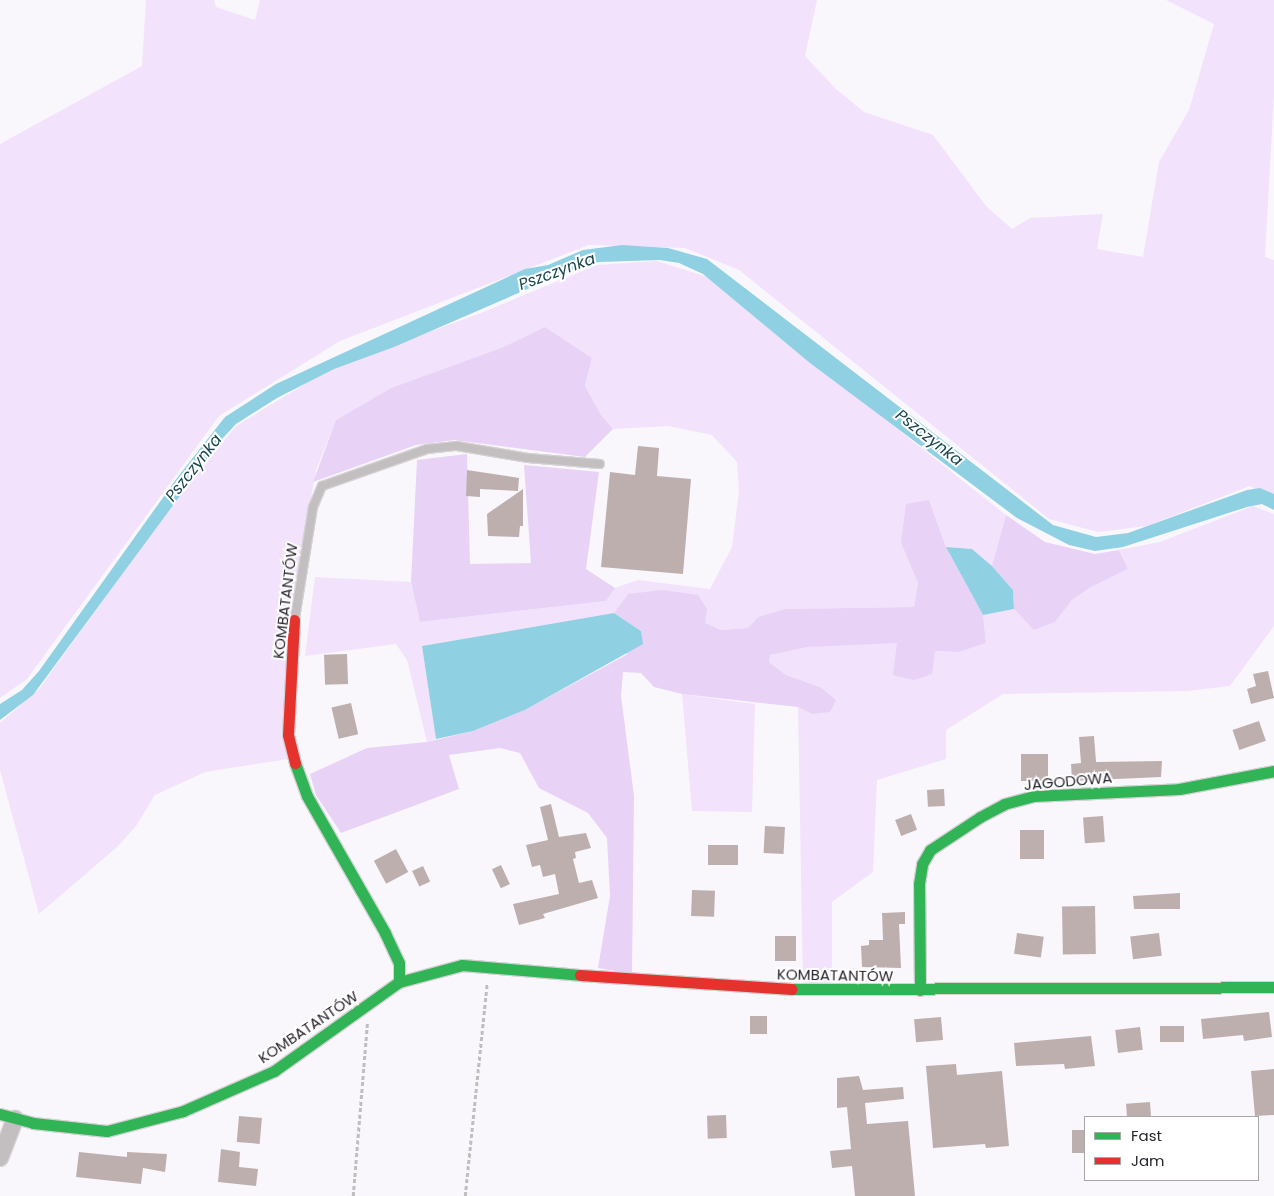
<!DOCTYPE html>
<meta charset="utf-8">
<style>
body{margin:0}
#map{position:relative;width:1274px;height:1196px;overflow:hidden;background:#faf7fc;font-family:Poppins,sans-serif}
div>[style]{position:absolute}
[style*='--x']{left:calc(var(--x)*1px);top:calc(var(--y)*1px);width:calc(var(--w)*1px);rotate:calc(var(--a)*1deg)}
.green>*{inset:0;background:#f2e2fc}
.forest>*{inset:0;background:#e8d2f6}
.water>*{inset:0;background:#8fd1e2}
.building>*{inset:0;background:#beafaf;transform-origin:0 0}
.path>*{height:2.5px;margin-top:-1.25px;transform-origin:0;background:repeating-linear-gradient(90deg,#c0bdbf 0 4px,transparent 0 6.5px)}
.roads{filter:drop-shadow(1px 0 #d5d2d6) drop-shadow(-1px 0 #d5d2d6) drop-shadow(0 1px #d5d2d6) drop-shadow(0 -1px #d5d2d6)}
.lane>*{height:8px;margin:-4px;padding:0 4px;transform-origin:4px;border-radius:4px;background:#c3bfc0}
.street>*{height:16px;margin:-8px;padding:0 8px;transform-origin:8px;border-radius:8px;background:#c3bfc0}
.fast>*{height:11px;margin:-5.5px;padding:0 5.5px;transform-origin:5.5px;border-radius:5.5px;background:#30b455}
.jam>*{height:11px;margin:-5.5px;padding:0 5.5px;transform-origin:5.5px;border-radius:5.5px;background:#e5322d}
span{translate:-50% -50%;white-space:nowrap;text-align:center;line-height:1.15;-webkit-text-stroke:4px #fff;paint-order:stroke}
.street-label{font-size:15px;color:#2a242d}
.water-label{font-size:16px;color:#19454e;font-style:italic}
.legend{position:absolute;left:1084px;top:1116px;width:175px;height:65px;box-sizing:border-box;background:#fff;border:1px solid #aaa7ab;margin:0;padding:6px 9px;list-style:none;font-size:15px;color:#2a242d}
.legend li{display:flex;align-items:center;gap:10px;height:25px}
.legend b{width:25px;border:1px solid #aaa7ab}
</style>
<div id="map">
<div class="green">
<i style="clip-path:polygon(146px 0,214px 0,216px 7px,255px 20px,260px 0,817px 0,805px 56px,836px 89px,864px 112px,933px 135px,986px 206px,1012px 229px,1030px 218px,1103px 214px,1097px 249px,1143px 257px,1159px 162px,1189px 110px,1214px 24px,1166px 0,1274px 0,1274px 94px,1265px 257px,1274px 260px,1274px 501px,1250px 486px,1147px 526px,1098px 532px,1049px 519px,739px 270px,685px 248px,589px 245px,340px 341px,219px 416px,27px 679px,0 698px,0 144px,142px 66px)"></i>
<i style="clip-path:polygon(657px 261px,714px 279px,814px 363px,1006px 515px,992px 566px,972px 549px,946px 547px,929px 500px,901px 543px,918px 583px,914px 607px,785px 609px,758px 617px,748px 628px,721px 630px,628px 594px,614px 613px,422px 646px,436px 739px,427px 742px,407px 660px,396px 644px,305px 656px,315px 577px,411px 582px,420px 622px,606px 601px,615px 588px,638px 580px,710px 589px,732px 547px,739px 491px,737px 462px,712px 435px,668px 426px,613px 429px,601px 415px,585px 386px,592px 358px,545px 327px,501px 348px,391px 388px,336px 420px,316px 470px,290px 614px,288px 759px,205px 772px,155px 795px,136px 826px,117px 847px,39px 914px,0 770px,0 723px,39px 689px,165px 514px,236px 426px,335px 366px,481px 313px,597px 265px)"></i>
<i style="clip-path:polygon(1253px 506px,1274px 514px,1274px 626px,1230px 686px,1187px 691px,1003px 694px,946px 730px,946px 759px,877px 780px,873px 872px,832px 902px,832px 983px,803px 985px,798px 707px,812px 714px,820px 687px,786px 675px,769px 662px,770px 655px,808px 647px,901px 639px,932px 661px,935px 651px,959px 652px,986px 643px,983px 615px,1014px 609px,1034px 629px,1055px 622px,1072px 600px,1091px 587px,1128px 569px,1119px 550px,1160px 542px)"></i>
<i style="clip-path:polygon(682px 694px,755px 704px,752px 812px,692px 811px)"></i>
</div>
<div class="forest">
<i style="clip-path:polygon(545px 327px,592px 358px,585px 386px,601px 415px,613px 429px,585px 457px,454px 440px,416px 445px,313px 482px,336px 420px,391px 388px,501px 348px)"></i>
<i style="clip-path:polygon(467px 454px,470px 564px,531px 563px,524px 465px,599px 472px,586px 569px,615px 588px,606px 601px,420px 622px,411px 582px,417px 460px)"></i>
<i style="clip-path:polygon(929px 500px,946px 547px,983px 615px,986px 643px,959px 652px,935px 651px,932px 674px,914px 680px,893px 675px,897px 643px,808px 647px,770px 655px,769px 662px,786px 675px,820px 687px,836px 700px,830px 712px,812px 714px,798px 707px,682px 694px,654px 687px,641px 673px,623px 672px,621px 696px,634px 796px,632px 974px,598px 968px,610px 896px,607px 838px,588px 813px,539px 788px,520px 753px,500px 748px,449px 755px,459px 789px,341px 833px,316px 795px,310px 774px,367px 748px,427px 742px,473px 731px,525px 710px,626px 655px,641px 631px,614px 613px,628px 594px,662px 590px,698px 595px,707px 609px,705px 623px,721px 630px,748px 628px,758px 617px,785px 609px,914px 607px,918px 583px,901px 543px,906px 504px)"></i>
<i style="clip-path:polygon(1006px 515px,1045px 542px,1095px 554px,1119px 550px,1128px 569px,1091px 587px,1072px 600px,1055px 622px,1034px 630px,1014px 609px,1013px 590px,992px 566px)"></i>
</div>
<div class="water">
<i style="clip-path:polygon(622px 245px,668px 248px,707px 259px,1053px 525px,1096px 537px,1128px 533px,1247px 490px,1260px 488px,1274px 494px,1274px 510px,1262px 504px,1247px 507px,1123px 547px,1095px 551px,1069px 545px,1017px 518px,810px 363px,703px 274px,679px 263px,660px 260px,599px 262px,583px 265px,394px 347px,334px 369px,277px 398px,236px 424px,222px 439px,33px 695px,0 720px,0 704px,22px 690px,39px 671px,177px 478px,225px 417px,276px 384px,525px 269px,548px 265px,583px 250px)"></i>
<i style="clip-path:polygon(946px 547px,972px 549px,992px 566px,1013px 590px,1014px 609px,983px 615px)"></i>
<i style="clip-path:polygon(614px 613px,641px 631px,643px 644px,525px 710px,473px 731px,436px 739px,422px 646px)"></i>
</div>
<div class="building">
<i style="clip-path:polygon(638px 446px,659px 448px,657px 476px,691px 479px,683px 574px,601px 567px,610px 472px,635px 475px)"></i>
<i style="clip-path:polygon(467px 470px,519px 478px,518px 491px,480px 489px,480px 497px,466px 496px)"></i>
<i style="clip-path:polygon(523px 489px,523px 526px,520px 526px,519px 537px,488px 536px,487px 514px)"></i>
<i style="left:347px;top:654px;width:30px;height:23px;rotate:88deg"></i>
<i style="clip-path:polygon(1268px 671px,1274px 698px,1251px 704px,1247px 689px,1256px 686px,1253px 674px)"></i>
<i style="left:351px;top:703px;width:32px;height:20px;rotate:77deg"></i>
<i style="left:1259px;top:721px;width:21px;height:28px;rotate:71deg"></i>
<i style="clip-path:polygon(1094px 736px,1096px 762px,1162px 761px,1161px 777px,1072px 781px,1071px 764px,1081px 763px,1079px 737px)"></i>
<i style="left:1021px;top:754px;width:27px;height:27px"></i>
<i style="left:944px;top:789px;width:17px;height:17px;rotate:87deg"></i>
<i style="clip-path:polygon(551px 804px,559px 837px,586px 833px,591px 848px,575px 852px,576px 858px,573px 859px,579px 883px,592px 880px,598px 898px,543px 914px,545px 918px,519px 925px,513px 904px,559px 894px,555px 874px,543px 877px,540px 865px,532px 867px,526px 845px,548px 840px,540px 807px)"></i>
<i style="left:911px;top:814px;width:17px;height:17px;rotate:69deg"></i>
<i style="left:1103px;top:816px;width:26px;height:20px;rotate:86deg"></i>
<i style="left:765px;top:826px;width:20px;height:27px;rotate:3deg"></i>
<i style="left:1020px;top:830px;width:24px;height:29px"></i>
<i style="left:708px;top:845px;width:30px;height:20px"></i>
<i style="left:396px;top:849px;width:26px;height:25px;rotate:62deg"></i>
<i style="left:501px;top:865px;width:21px;height:10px;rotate:65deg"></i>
<i style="left:423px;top:866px;width:17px;height:12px;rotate:65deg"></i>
<i style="left:692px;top:890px;width:23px;height:26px;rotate:2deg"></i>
<i style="clip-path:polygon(1180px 893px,1180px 909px,1134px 909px,1133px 896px)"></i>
<i style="left:1095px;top:906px;width:48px;height:33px;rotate:89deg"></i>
<i style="clip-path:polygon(905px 912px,905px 924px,899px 924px,901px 968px,862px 967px,861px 946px,869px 945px,869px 940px,883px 940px,882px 913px)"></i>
<i style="left:1017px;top:933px;width:27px;height:21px;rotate:8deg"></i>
<i style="left:1159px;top:933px;width:23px;height:29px;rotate:83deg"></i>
<i style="left:775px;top:936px;width:21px;height:25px"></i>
<i style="clip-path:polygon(1269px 1012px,1272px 1037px,1244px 1041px,1243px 1035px,1203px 1039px,1201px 1019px)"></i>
<i style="left:750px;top:1016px;width:17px;height:18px"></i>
<i style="left:941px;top:1017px;width:23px;height:27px;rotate:85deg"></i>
<i style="left:1184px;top:1026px;width:16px;height:24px;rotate:90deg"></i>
<i style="left:1140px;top:1027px;width:23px;height:25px;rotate:83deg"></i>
<i style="clip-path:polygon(1091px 1036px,1095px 1066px,1065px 1069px,1064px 1064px,1016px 1066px,1014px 1043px)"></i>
<i style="clip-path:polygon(956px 1064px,957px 1075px,1002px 1071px,1009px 1146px,986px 1148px,985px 1144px,933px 1148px,926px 1066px)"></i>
<i style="clip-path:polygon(1274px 1069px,1274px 1115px,1255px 1116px,1251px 1071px)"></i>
<i style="clip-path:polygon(859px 1076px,863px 1090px,903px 1087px,904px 1099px,865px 1103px,867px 1124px,908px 1121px,915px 1196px,855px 1196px,852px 1166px,832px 1168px,830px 1151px,851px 1149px,847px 1107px,837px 1108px,837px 1078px)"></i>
<i style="left:1150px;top:1102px;width:15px;height:24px;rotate:86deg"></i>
<i style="left:726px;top:1115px;width:23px;height:19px;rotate:88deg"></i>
<i style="left:239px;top:1116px;width:23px;height:26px;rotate:5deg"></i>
<i style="left:1085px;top:1130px;width:23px;height:13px;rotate:90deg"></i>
<i style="clip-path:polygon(221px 1149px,240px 1152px,239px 1167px,258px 1169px,256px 1186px,218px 1182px)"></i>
<i style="clip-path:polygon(79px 1152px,127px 1157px,127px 1152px,167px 1154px,165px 1172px,143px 1168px,141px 1184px,76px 1177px)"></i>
</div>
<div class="path">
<i style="--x:353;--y:1196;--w:173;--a:-85.3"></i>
<i style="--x:465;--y:1196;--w:214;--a:-84.1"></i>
</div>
<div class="roads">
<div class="lane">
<i style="--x:295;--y:618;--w:112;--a:-80.8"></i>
<i style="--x:313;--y:507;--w:23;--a:-67"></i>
<i style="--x:322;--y:486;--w:111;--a:-19.4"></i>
<i style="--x:427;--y:449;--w:30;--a:-6"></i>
<i style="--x:457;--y:446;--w:72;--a:9.6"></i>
<i style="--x:528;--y:458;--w:72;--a:4.8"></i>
</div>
<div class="street">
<i style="--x:0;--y:1158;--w:42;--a:-69"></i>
</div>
<div class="fast">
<i style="--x:295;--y:763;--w:35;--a:70"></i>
<i style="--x:307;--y:796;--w:158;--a:60.3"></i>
<i style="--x:385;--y:933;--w:33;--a:65"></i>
<i style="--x:399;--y:963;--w:19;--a:90"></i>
<i style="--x:792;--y:989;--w:482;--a:-0.2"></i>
<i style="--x:920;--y:990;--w:106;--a:-90.5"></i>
<i style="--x:919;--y:884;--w:20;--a:-81"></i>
<i style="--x:922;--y:864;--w:16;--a:-60"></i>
<i style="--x:930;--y:850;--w:60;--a:-33.4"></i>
<i style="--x:980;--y:817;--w:27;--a:-28"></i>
<i style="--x:1004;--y:804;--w:30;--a:-15"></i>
<i style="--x:1033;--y:796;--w:146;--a:-2.7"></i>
<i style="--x:1179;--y:789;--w:97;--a:-10.7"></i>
<i style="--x:0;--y:1114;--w:34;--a:15"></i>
<i style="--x:33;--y:1123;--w:74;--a:6.2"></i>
<i style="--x:107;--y:1131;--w:79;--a:-14.7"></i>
<i style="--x:183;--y:1111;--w:99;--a:-23.7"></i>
<i style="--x:274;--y:1071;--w:153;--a:-35.5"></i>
<i style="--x:399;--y:982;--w:65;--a:-15.1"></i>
<i style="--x:462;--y:965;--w:118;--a:4.8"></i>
</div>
<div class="jam">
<i style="--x:294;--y:620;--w:115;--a:93"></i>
<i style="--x:288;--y:735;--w:29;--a:76"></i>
<i style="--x:580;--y:975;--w:212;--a:3.8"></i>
</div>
</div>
<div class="street-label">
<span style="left:285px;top:601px;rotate:-83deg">KOMBATANTÓW</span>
<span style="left:1068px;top:781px;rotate:-5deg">JAGODOWA</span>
<span style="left:835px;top:975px;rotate:1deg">KOMBATANTÓW</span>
<span style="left:308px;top:1027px;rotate:-34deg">KOMBATANTÓW</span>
</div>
<div class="water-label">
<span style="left:557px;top:272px;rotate:-20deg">Pszczynka</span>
<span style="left:929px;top:438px;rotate:38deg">Pszczynka</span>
<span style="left:194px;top:468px;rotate:-52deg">Pszczynka</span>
</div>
<ul class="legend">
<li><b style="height:6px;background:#30b455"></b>Fast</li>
<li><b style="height:6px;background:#e5322d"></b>Jam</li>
</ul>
</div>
